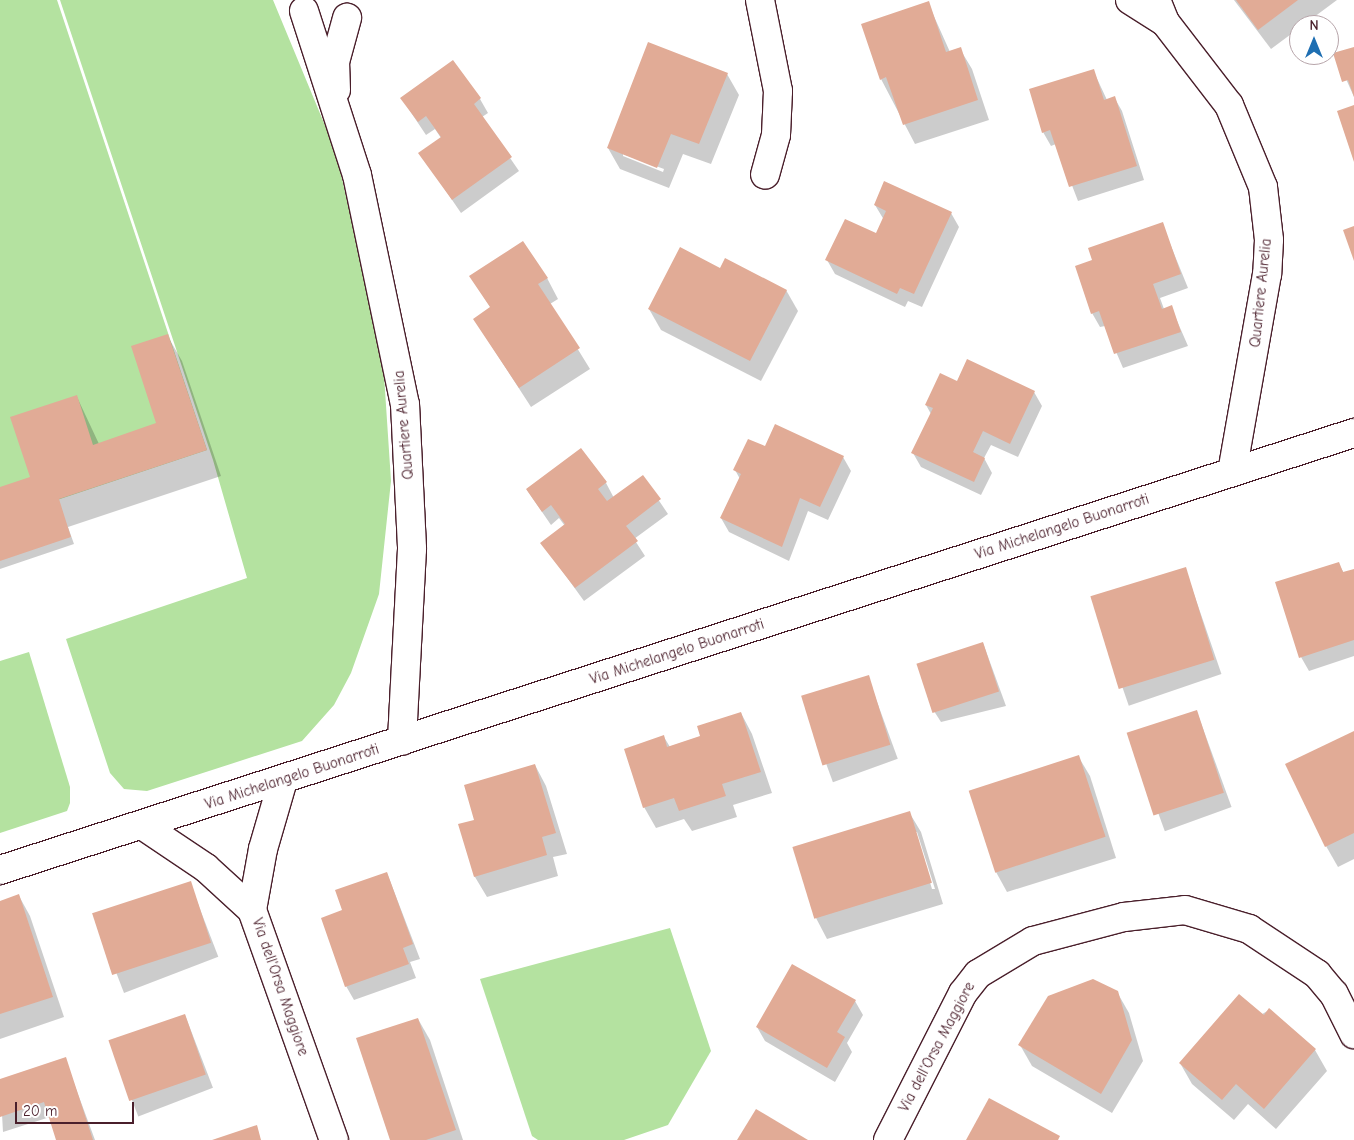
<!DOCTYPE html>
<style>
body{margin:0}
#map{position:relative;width:1354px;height:1140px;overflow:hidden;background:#fff;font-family:"Comic Neue",sans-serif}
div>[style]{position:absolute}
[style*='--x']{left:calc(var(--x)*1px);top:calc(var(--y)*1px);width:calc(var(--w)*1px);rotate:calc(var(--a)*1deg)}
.green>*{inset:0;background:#b4e2a0}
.shadow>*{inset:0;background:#0003;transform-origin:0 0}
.building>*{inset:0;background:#e1ab96;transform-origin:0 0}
.roads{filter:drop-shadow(1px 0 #4a1f2b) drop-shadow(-1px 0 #4a1f2b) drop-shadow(0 1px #4a1f2b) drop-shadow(0 -1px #4a1f2b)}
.street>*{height:28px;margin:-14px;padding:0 14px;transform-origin:14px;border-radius:14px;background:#fff}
span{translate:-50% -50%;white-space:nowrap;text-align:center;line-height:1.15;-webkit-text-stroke:4px #fff;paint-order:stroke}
.street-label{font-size:15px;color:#4a1f2b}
.north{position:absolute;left:1289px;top:15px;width:50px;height:50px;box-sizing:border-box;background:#fff;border:1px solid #b7a5aa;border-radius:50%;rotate:0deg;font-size:14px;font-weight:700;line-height:20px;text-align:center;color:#4a1f2b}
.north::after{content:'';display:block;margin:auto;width:18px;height:22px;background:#1f6fb2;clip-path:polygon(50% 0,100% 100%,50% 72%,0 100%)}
.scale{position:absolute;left:15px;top:1102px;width:119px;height:22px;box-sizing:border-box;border:2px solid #4a1f2b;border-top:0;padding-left:6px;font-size:15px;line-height:18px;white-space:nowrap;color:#4a1f2b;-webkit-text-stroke:4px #fff;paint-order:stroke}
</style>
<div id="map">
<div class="green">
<i style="clip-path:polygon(0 0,57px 0,207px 450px,0 519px)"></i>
<i style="clip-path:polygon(60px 0,273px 0,336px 152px,383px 360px,391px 481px,379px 594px,351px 673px,334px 705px,302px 741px,147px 791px,124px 789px,110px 773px,66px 639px,247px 578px,213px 460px)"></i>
<i style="clip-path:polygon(29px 652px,70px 787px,70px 803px,67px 811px,0 833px,0 661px)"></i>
<i style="clip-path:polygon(670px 928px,711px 1051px,668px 1125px,624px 1140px,538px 1140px,532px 1136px,480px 979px)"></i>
</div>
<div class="shadow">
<i style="clip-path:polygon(1234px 0,1337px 0,1271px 49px)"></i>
<i style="clip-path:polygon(928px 3px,950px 52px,960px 49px,972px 69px,989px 120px,915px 144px,881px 79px)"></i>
<i style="clip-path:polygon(1354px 48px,1354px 97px,1335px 54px)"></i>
<i style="clip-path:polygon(453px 62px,480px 99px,488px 113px,482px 117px,519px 171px,461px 213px,420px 153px,441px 138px,435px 129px,426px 135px,402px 99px)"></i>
<i style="clip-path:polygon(1093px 70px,1107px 100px,1114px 97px,1122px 111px,1144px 180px,1078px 201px,1056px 144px,1051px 146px,1043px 132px)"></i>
<i style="clip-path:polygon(evenodd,727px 74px,739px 95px,711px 164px,683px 154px,669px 188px,620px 169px,608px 148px,727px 74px,623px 154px,664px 169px,663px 172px,623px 156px,623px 154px)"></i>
<i style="clip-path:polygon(875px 205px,951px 213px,959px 227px,922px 307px,908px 301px,905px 307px,835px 274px,827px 260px,877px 235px,884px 220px)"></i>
<i style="clip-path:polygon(1162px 224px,1188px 288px,1160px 298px,1164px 309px,1171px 307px,1188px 346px,1123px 368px,1105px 326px,1100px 327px,1092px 313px,1094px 261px)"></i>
<i style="clip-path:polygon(721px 269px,786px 290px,798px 311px,761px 381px,661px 330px,649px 309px)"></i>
<i style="clip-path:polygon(547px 278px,558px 299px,550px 304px,590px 369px,531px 407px,474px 319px,491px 308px,483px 296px)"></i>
<i style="clip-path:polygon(167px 335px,182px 361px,221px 476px,68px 527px,74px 544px,0 569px,0 489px,32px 478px,77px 397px,99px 444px,158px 424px)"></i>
<i style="clip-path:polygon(957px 383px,1034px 392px,1042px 406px,1018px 457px,991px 445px,984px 458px,992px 473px,981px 495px,921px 467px,913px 453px,931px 414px,926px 405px)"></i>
<i style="clip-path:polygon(766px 448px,843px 457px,851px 471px,828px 520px,808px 511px,789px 561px,729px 532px,721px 518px,740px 479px,735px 470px)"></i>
<i style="clip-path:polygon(643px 477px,668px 514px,634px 539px,645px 556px,584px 601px,542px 543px,565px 526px,559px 518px,551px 525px,527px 490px,606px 483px,614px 498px)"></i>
<i style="clip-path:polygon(1338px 563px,1344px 573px,1354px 570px,1354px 656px,1309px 671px,1301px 657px)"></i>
<i style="left:1185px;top:568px;width:112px;height:98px;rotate:71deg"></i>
<i style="clip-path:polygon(983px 643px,1006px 706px,941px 722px,932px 708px)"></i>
<i style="left:868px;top:677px;width:87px;height:69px;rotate:70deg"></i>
<i style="left:1197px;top:712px;width:101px;height:71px;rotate:70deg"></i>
<i style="clip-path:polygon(741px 713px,752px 734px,772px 793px,733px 805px,737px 817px,692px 831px,684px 819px,656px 828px,644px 807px,664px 737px,670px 747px,702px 737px)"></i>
<i style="clip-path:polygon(1354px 732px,1354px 859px,1338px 867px,1326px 846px)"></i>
<i style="clip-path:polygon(1078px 756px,1090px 776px,1116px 858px,1007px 892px,996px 872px)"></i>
<i style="clip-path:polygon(535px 765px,546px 786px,567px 854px,553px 857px,558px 876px,487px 897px,475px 877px,476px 821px)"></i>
<i style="clip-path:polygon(evenodd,909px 812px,921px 832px,943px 904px,827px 939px,816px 918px,909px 812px,915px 832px,917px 832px,935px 889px,932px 889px,915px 832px)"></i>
<i style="clip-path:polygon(387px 873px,420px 959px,410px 962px,416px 978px,354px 1000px,346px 986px,344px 911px)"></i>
<i style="left:190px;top:883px;width:79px;height:101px;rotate:69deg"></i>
<i style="clip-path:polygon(19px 896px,30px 916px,64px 1017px,0 1039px,0 902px)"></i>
<i style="clip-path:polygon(1117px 992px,1129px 1013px,1143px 1061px,1112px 1113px,1032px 1066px,1020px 1045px)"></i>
<i style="clip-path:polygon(855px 1001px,863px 1015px,847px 1043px,852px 1052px,835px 1082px,765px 1041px,757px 1027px)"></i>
<i style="clip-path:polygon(1269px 1010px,1315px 1050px,1327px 1071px,1276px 1129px,1248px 1104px,1234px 1120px,1192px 1084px,1180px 1063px)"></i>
<i style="left:185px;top:1015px;width:78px;height:80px;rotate:69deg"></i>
<i style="clip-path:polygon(418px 1019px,430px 1040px,463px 1140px,391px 1140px)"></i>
<i style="clip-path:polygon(65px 1059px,95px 1140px,58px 1140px,50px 1117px,3px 1132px,0 1080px)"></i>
</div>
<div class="building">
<i style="clip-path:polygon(1236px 0,1298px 0,1258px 30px)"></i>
<i style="clip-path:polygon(929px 1px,946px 52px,961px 47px,978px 100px,903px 125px,886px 77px,880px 80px,861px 24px)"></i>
<i style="clip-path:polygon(648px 42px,728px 73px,699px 144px,671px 134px,657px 168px,607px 148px)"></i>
<i style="clip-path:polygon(1354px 47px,1354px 97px,1348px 80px,1342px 82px,1333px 53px)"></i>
<i style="clip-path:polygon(453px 60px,481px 98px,474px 104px,512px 157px,452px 200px,418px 153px,441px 137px,426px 116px,418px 122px,400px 98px)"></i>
<i style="clip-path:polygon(1094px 69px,1104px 100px,1115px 96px,1137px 166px,1069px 187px,1050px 130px,1042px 133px,1029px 89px)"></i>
<i style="clip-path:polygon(1354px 105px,1354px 162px,1337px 111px)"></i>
<i style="clip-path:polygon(884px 181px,952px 212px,914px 294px,900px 288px,897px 294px,825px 260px,845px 219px,876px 233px,886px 211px,874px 205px)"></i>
<i style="clip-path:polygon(1163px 222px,1181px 274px,1153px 284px,1162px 309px,1172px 305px,1181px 332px,1114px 354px,1099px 311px,1091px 314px,1075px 266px,1092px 260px,1088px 248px)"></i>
<i style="clip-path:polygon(1354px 226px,1354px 261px,1343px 230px)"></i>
<i style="clip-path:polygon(523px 241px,548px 278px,538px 284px,580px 348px,519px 388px,473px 319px,490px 307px,469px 276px)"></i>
<i style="clip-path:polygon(680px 247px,720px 268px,725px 258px,787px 290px,750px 361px,648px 309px)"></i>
<i style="clip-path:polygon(168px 334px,207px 450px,59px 499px,71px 537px,0 561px,0 487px,30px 477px,10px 417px,77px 395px,93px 445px,156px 423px,131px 346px)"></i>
<i style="clip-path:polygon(967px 359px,1035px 391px,1010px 444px,983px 431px,973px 452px,985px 458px,974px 482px,911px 453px,933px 408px,925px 405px,940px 373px,957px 381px)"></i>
<i style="clip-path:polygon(775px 424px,844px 456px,820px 507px,800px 498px,782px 547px,720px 518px,741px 474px,733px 470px,748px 439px,765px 446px)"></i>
<i style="clip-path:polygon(581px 448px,607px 482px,598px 489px,607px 501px,643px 475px,661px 499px,626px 526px,638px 541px,575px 588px,540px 543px,565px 524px,551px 505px,542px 512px,526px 489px)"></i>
<i style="clip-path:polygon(1339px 562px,1343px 572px,1354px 569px,1354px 640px,1299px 658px,1275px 582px)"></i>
<i style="left:1186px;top:567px;width:97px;height:100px;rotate:73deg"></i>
<i style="left:983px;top:642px;width:52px;height:70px;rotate:72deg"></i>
<i style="left:869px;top:675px;width:73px;height:71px;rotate:73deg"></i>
<i style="left:1197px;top:710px;width:87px;height:74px;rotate:72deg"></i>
<i style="clip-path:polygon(741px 712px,761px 772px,722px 784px,726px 796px,679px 811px,674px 798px,643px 808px,624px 749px,664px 735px,667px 747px,700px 736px,697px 726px)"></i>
<i style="clip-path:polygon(1354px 731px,1354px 833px,1325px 847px,1285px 764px)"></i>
<i style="left:1079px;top:755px;width:86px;height:116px;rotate:72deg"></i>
<i style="clip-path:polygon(535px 764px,556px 833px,542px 837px,547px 855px,474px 877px,458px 824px,474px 820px,464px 785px)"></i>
<i style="left:910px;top:811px;width:75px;height:123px;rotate:73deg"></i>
<i style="clip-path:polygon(387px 872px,413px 944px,403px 948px,409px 964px,345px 987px,321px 918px,342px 910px,335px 890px)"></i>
<i style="left:191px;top:881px;width:65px;height:104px;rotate:72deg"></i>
<i style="clip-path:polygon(19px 894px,53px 997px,0 1014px,0 901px)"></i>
<i style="clip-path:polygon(792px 964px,856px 1000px,837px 1032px,845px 1037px,827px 1068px,756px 1027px)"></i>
<i style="clip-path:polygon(1093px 979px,1118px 991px,1132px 1040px,1101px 1094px,1018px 1045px,1048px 996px)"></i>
<i style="clip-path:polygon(1239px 994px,1264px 1015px,1269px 1008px,1316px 1049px,1264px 1109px,1236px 1084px,1222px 1100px,1179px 1063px)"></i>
<i style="left:185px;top:1014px;width:64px;height:81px;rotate:71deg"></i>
<i style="clip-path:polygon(418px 1018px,456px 1130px,426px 1140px,390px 1140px,356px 1038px)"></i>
<i style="clip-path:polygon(66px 1057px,93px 1140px,56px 1140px,44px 1102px,0 1117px,0 1079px)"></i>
<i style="clip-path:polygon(989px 1098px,1060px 1136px,1058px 1140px,966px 1140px)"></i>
<i style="clip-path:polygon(756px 1109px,808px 1140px,737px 1140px)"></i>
<i style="clip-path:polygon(257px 1125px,261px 1140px,212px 1140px)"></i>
</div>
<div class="roads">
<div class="street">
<i style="--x:760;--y:0;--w:93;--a:78.8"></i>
<i style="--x:778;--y:91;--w:44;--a:92.6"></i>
<i style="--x:776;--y:135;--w:41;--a:105.4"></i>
<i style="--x:1130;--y:0;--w:41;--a:32.2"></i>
<i style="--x:1165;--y:22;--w:24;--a:-112"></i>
<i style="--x:304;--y:11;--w:172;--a:72.1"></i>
<i style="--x:357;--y:175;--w:234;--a:78.2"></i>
<i style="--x:405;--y:404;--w:145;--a:87.2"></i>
<i style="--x:412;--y:549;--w:192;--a:93"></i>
<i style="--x:1165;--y:22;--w:105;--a:52.4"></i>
<i style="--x:1229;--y:105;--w:89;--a:67.5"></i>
<i style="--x:1263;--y:187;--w:53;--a:83.5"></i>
<i style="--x:1269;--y:240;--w:34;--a:93"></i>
<i style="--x:1267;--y:274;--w:201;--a:100"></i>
<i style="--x:336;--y:90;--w:28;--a:-92"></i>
<i style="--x:335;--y:62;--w:46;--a:-74.7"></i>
<i style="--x:142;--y:825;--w:77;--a:33.9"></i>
<i style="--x:206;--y:868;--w:62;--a:42.4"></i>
<i style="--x:252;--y:910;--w:244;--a:70.4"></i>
<i style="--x:0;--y:870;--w:1423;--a:-17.89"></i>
<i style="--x:252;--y:910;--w:62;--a:-79.8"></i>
<i style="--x:263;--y:849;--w:72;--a:-73.8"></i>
<i style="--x:888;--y:1140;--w:165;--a:-63"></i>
<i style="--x:963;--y:993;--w:24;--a:-52"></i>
<i style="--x:978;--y:974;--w:64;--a:-31"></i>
<i style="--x:1033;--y:941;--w:94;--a:-14.8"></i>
<i style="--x:1124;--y:917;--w:61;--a:-6.5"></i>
<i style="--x:1185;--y:910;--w:67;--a:16.5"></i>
<i style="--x:1249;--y:929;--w:82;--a:33.5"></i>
<i style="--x:1317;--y:974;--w:26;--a:50"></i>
<i style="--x:1334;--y:994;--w:45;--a:63.4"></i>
</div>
</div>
<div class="street-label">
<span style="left:1261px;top:293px;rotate:-84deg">Quartiere Aurelia</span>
<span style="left:404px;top:425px;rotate:-95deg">Quartiere Aurelia</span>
<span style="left:1062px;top:527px;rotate:-18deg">Via Michelangelo Buonarroti</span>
<span style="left:677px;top:652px;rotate:-18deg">Via Michelangelo Buonarroti</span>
<span style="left:292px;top:777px;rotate:-18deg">Via Michelangelo Buonarroti</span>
<span style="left:280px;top:987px;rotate:71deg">Via dell'Orsa Maggiore</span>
<span style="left:937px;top:1047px;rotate:-62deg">Via dell'Orsa Maggiore</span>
</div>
<div class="north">N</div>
<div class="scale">20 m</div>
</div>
